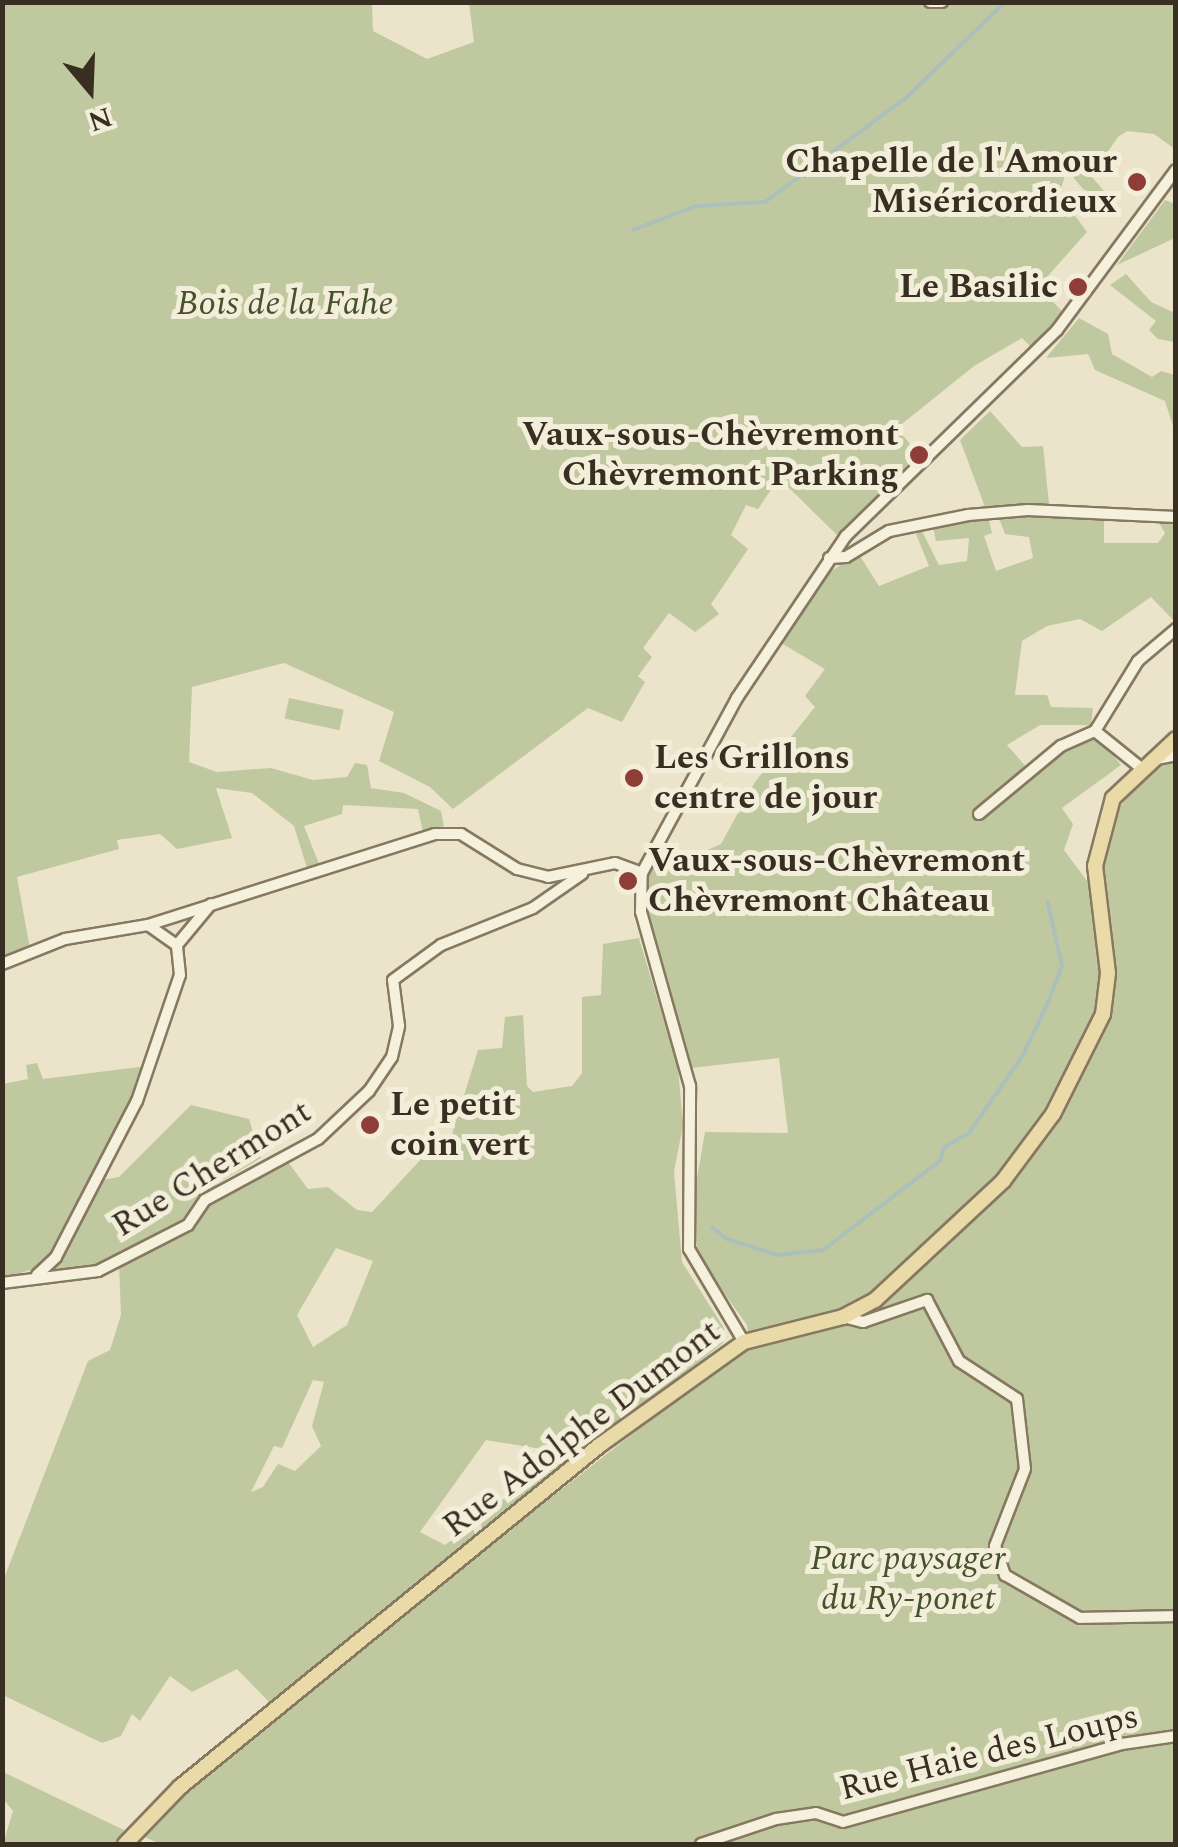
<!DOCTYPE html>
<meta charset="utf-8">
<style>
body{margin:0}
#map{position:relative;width:1178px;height:1847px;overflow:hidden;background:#ebe4cb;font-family:Spectral,serif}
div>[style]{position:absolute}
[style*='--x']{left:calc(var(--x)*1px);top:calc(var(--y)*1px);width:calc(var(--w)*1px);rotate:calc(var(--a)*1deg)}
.green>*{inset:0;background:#c0c89f;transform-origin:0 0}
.stream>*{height:4px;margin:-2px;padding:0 2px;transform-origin:2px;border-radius:2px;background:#abc0bb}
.roads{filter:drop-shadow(2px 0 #867861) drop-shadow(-2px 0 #867861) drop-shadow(0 2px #867861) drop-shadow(0 -2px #867861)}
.minor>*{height:10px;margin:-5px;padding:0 5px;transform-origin:5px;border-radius:5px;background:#f6f1dd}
.major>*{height:14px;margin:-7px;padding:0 7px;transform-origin:7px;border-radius:7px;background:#e9daa7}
.dots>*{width:28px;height:28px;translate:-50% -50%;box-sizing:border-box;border:5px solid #f3eeda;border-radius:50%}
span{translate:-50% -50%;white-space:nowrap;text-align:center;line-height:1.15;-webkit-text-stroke:10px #f3eeda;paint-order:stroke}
.poi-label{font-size:35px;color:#382f22;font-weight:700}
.right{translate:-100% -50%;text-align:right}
.left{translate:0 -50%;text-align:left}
.park-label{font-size:35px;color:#45522b;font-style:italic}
.street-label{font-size:35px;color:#382f22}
.frame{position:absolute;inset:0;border:5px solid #382f22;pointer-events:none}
.north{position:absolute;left:40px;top:40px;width:100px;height:100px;-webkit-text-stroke:8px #f3eeda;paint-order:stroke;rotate:161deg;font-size:28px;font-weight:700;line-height:40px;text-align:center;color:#382f22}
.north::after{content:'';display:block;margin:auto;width:35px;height:45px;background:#382f22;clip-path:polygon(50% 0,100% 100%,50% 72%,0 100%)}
</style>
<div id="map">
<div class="green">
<i style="clip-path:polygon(3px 3px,372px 3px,373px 31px,427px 59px,474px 42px,469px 3px,1175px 3px,1175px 149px,1154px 134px,1127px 131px,1118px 137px,1091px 176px,1117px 206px,1083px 189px,1067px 170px,1059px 194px,1087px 232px,1038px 287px,1064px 313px,1033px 349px,1022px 338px,974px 366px,897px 428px,918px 454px,837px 535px,779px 478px,758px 509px,746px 505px,731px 535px,748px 549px,711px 604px,719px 614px,695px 632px,669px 613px,643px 648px,652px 657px,638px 676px,645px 682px,622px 722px,588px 708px,453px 809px,430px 787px,379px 761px,394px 712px,284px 663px,192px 687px,189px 762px,217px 772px,271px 768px,313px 780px,347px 777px,355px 763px,367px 765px,371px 788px,404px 793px,441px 811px,444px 826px,423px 832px,418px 809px,343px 805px,342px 814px,304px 826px,319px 864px,307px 868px,294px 826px,252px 793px,216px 788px,232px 838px,177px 849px,160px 834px,117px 840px,119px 849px,17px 877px,30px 949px,3px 958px)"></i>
<i style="clip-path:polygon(1165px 200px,1175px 204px,1175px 238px,1117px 265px)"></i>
<i style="clip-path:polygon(1126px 274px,1151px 302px,1175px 313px,1175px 342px,1158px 339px,1149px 330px,1156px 321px,1110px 285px)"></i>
<i style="clip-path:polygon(1079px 318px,1108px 334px,1112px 354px,1152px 377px,1161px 371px,1175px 375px,1175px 432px,1165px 401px,1095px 370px,1088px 354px,1046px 358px)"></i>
<i style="clip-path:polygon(990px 411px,1022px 447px,1043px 446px,1049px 504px,985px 507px,960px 440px)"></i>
<i style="clip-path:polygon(987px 513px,992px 533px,984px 536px,996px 571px,1033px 558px,1029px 537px,1005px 534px,997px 513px,1104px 516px,1104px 543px,1158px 543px,1165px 533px,1159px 523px,1175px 523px,1175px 622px,1151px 597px,1102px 631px,1080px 619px,1047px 626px,1022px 641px,1015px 695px,1047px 695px,1051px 707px,1093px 708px,1091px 725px,1040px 725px,1007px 745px,1028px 769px,1063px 744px,1097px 735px,1121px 765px,1062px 808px,1073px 824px,1064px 850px,1087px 881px,1100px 869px,1110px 823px,1139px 778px,1175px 746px,1175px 1844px,160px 1844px,140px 1835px,180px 1787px,749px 1343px,747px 1325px,699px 1258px,691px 1213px,705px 1132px,788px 1133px,779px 1058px,691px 1068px,646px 908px,646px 877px,667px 848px,689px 858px,721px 844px,755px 782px,815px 707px,805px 696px,825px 669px,781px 643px,824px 576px,858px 553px,879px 586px,929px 566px,916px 534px,922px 531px,939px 565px,967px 561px,969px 538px,936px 541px,932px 522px)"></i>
<i style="left:289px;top:698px;width:56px;height:21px;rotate:12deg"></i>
<i style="clip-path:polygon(evenodd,639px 938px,678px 1068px,683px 1125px,674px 1172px,682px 1262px,724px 1328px,723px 1343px,483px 1533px,480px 1521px,554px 1451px,486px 1440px,420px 1532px,445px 1545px,472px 1526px,476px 1537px,271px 1704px,237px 1669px,192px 1692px,170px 1676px,140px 1721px,132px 1714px,121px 1736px,102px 1743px,3px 1695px,3px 1581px,88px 1361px,110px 1350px,121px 1315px,119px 1264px,62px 1276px,49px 1272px,101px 1180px,119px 1177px,191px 1105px,249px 1119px,261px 1158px,218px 1183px,193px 1208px,200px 1215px,227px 1189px,288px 1162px,308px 1189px,328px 1187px,357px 1210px,372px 1212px,423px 1157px,449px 1144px,478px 1050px,502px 1048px,505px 1017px,523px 1015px,527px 1086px,533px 1092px,572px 1086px,582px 1073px,582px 997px,601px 995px,603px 944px,639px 938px,336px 1248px,373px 1261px,347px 1325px,313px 1347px,297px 1315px,336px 1248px,639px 938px,313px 1380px,324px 1382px,312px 1426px,321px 1446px,295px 1471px,278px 1464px,263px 1487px,251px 1492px,274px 1446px,282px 1448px,313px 1380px)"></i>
<i style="clip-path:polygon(37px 1063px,43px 1079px,147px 1066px,59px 1247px,41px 1267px,3px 1278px,3px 1084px,28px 1079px,26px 1065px)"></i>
<i style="clip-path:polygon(3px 1772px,124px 1830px,117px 1844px,3px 1844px,13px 1811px,3px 1799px)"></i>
</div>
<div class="stream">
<i style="--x:633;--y:230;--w:67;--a:-20.9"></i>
<i style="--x:696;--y:206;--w:69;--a:-3.3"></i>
<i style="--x:765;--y:202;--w:178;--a:-36.5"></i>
<i style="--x:908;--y:96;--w:135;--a:-44.1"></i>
<i style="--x:712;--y:1227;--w:19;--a:39"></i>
<i style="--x:727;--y:1239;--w:52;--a:17.7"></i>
<i style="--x:777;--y:1255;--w:46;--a:-6.2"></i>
<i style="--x:823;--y:1250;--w:147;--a:-37.3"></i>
<i style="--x:940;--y:1161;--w:15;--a:-74"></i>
<i style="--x:944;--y:1147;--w:29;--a:-29"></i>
<i style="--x:969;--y:1133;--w:95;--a:-55.3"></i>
<i style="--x:1023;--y:1055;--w:53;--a:-64.4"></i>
<i style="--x:1046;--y:1007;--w:44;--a:-68.7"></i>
<i style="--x:1062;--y:966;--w:65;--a:-102.5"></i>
</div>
<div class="roads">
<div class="minor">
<i style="--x:930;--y:2;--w:12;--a:0"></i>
<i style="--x:829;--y:558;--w:17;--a:-3"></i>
<i style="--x:846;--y:557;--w:50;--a:-31.2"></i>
<i style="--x:889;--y:531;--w:81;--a:-11.4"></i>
<i style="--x:968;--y:515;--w:60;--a:-4.8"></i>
<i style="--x:1028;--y:510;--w:148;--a:2.7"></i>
<i style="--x:1095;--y:731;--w:59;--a:38.8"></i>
<i style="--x:1151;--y:760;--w:25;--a:-11"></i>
<i style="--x:979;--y:814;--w:107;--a:-39.7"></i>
<i style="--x:1061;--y:746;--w:37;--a:-24"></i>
<i style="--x:1095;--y:731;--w:82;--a:-58.4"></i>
<i style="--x:1138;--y:661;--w:50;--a:-40.1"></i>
<i style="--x:148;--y:925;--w:35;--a:35"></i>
<i style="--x:2;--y:964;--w:68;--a:-21.6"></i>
<i style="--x:65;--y:939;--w:84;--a:-9.6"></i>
<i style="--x:148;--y:925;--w:301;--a:-17.6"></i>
<i style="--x:435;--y:834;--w:26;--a:0"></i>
<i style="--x:461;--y:834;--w:66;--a:32"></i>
<i style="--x:517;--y:869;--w:32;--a:14"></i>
<i style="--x:548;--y:877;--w:68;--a:-11.8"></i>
<i style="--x:615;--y:863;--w:29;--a:20"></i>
<i style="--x:37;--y:1275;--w:26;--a:-43"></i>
<i style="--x:56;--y:1257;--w:176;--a:-62.6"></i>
<i style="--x:137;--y:1101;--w:133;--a:-71.2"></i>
<i style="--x:180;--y:975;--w:30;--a:-96"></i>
<i style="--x:177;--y:945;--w:53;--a:-50.3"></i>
<i style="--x:2;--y:1283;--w:97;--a:-7.1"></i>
<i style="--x:98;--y:1271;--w:101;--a:-27.1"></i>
<i style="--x:188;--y:1225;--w:30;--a:-56"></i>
<i style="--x:205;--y:1200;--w:128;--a:-28.4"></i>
<i style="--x:318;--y:1139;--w:70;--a:-43.3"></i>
<i style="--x:369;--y:1091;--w:41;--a:-55.9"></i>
<i style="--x:392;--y:1057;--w:32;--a:-77"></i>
<i style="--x:399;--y:1026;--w:46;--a:-97.4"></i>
<i style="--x:393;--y:980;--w:59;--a:-36.1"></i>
<i style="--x:441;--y:945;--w:99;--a:-21.9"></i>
<i style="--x:533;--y:908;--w:60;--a:-34.8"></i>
<i style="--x:843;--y:1317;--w:21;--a:14"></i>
<i style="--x:863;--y:1322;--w:68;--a:-19"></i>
<i style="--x:927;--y:1300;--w:69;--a:62.3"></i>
<i style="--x:959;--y:1361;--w:69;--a:33.2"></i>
<i style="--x:1017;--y:1399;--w:70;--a:83.5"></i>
<i style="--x:1025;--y:1469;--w:83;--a:111.3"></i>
<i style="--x:995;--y:1546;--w:31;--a:71"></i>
<i style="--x:1005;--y:1575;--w:86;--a:29.8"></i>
<i style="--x:1080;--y:1618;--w:96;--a:-1.2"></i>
<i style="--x:744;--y:1342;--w:108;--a:-120.6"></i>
<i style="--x:689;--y:1249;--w:163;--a:-89.6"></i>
<i style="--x:690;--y:1086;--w:181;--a:-105.7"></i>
<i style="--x:641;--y:912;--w:39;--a:-89"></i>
<i style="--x:642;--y:873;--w:199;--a:-61.5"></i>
<i style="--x:737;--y:698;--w:195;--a:-56.1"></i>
<i style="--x:846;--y:536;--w:295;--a:-44.3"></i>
<i style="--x:1057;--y:330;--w:199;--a:-53.4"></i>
<i style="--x:701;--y:1844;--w:79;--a:-18.4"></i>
<i style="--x:776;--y:1819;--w:40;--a:-8.5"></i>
<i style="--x:816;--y:1813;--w:28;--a:18"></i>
<i style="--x:843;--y:1822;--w:290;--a:-15.6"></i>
<i style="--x:1122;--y:1744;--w:55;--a:-8.4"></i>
</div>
<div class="major">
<i style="--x:125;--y:1844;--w:79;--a:-46"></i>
<i style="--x:180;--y:1787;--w:542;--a:-39.16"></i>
<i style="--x:600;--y:1445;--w:177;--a:-35.6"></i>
<i style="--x:744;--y:1342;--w:102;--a:-14.2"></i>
<i style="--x:843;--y:1317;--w:36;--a:-28"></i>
<i style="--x:875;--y:1300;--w:175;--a:-42.9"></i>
<i style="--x:1003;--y:1181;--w:84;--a:-53.3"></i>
<i style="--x:1053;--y:1114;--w:112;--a:-63.4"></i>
<i style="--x:1103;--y:1014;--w:41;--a:-83"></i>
<i style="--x:1108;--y:973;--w:108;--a:-96.9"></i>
<i style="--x:1095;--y:866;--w:70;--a:-75.2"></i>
<i style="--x:1113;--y:798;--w:86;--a:-43.1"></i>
</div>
</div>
<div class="dots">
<i style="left:1137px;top:182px;background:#8f3e37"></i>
<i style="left:1078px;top:287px;background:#8f3e37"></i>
<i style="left:919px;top:455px;background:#8f3e37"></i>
<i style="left:634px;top:778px;background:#8f3e37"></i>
<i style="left:628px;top:881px;background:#8f3e37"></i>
<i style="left:370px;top:1125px;background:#8f3e37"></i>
</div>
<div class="poi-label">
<span class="right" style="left:1117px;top:182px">Chapelle de l'Amour<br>Miséricordieux</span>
<span class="right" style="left:1058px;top:287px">Le Basilic</span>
<span class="right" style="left:899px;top:455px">Vaux-sous-Chèvremont<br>Chèvremont Parking</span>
<span class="left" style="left:654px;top:778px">Les Grillons<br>centre de jour</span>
<span class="left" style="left:648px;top:881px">Vaux-sous-Chèvremont<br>Chèvremont Château</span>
<span class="left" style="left:390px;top:1125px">Le petit<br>coin vert</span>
</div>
<div class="park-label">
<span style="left:285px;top:304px">Bois de la Fahe</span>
<span style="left:908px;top:1579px">Parc paysager<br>du Ry-ponet</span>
</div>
<div class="street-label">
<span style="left:212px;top:1169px;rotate:-32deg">Rue Chermont</span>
<span style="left:582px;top:1429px;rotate:-37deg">Rue Adolphe Dumont</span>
<span style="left:989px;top:1753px;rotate:-14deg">Rue Haie des Loups</span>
</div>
<div class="frame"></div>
<div class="north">N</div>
</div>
